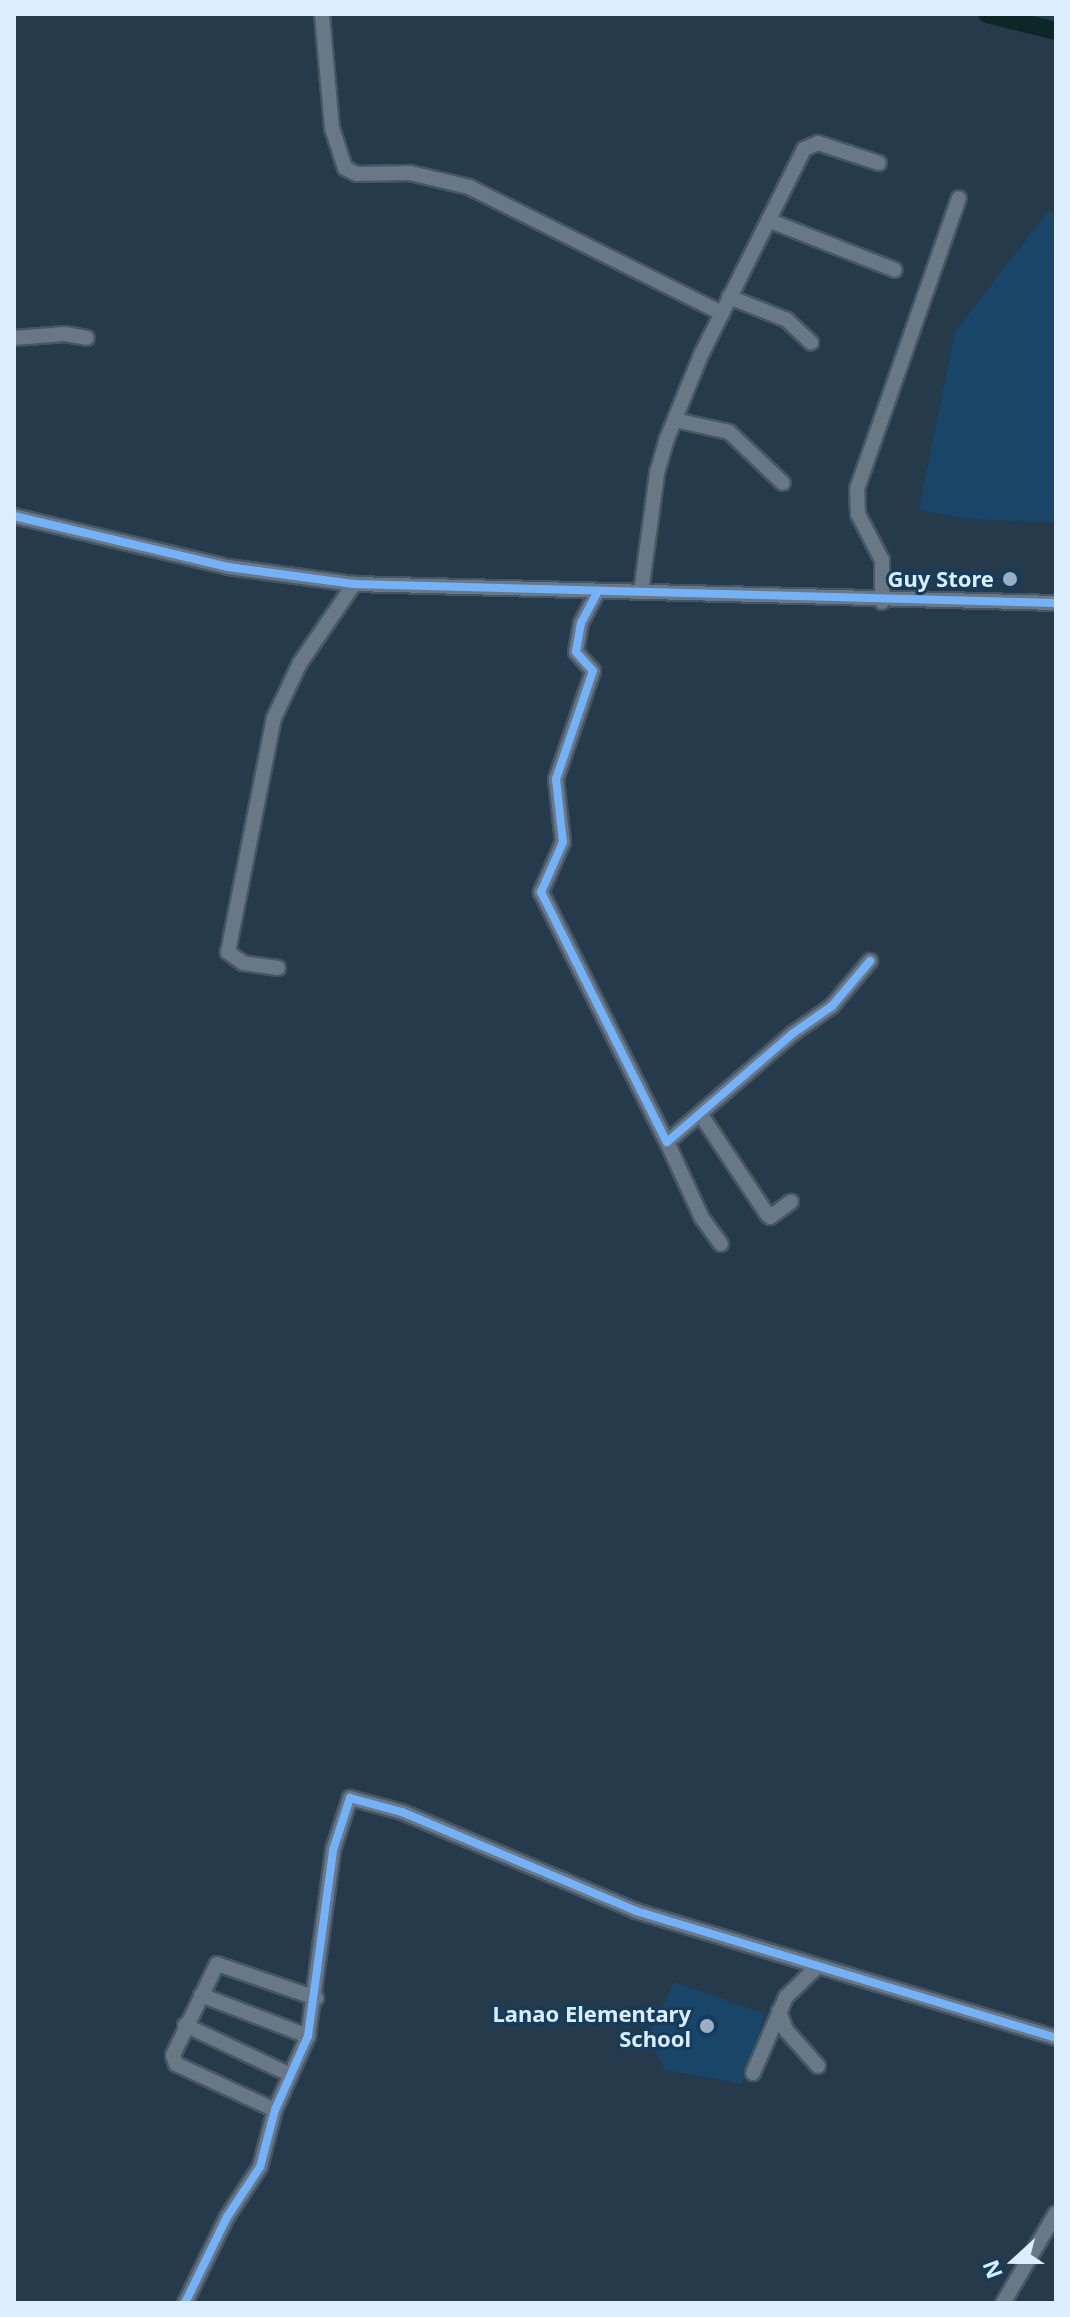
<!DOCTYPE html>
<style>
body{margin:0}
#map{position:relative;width:1070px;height:2317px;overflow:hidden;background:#253b4c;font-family:"Noto Sans",sans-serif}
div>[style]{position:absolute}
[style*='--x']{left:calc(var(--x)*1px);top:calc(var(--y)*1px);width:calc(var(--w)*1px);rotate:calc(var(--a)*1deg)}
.built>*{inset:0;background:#184568}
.river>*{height:18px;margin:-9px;padding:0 9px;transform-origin:9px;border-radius:9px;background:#0d2626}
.roads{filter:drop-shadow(2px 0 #475664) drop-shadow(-2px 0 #475664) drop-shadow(0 2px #475664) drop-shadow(0 -2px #475664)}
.minor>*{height:14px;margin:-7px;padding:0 7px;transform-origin:7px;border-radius:7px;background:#697887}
.cycleway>*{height:8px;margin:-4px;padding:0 4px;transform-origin:4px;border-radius:4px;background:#73b2f8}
.dots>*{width:22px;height:22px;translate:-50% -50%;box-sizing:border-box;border:4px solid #143c5d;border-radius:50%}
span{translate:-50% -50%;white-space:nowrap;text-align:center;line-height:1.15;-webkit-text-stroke:6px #143c5d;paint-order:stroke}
.poi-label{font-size:22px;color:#dcedfe;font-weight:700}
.right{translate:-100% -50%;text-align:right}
.frame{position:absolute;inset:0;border:16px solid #dcedfe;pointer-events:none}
.north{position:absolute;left:974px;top:2221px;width:80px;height:80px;-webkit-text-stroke:6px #143c5d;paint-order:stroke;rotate:249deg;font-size:22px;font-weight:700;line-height:32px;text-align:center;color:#dcedfe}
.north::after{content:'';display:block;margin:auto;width:28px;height:36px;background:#dcedfe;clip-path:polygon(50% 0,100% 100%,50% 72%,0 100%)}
</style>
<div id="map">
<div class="built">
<i style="clip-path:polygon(1049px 210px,1056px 215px,1056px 522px,968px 519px,919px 510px,955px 332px)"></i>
<i style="clip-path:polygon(674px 1982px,765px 2014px,742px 2084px,665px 2070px,648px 2038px)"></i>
</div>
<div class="river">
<i style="--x:987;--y:14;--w:71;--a:13.8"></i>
</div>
<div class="roads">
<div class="minor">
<i style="--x:322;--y:14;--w:114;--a:85"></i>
<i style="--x:332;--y:128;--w:42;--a:72"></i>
<i style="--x:345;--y:168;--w:13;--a:27"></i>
<i style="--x:357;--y:174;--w:53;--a:-1.1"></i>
<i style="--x:410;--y:173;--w:61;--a:13.3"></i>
<i style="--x:469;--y:187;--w:283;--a:26.5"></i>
<i style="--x:768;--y:220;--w:136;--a:21.5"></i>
<i style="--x:729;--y:297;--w:62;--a:21.6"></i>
<i style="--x:787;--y:320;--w:33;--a:43"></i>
<i style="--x:14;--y:338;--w:51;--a:-4.5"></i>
<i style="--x:65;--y:334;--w:22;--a:10"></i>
<i style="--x:675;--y:420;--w:55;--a:12.5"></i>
<i style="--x:729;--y:432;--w:74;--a:43.4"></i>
<i style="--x:14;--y:516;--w:220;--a:13.4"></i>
<i style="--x:228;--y:567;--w:127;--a:7.7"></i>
<i style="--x:354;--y:584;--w:702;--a:1.55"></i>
<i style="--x:598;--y:591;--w:36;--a:118"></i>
<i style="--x:581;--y:623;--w:29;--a:100"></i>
<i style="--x:576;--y:652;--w:25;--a:48"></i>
<i style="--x:593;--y:671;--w:114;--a:108.9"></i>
<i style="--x:556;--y:779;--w:63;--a:83.7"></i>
<i style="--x:563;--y:842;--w:55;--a:113.7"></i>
<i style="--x:541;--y:892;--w:280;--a:63.3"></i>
<i style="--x:667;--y:1142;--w:165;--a:-40.8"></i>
<i style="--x:792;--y:1034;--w:49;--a:-35"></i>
<i style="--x:832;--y:1006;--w:59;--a:-49.8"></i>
<i style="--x:641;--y:592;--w:120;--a:-82.3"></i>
<i style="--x:657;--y:473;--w:33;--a:-74"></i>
<i style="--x:666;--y:441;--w:93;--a:-67.9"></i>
<i style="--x:701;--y:355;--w:230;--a:-63.4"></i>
<i style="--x:804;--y:149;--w:15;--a:-23"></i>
<i style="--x:818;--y:143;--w:64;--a:18.2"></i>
<i style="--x:882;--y:602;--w:42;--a:-90"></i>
<i style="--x:882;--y:560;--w:52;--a:-117.6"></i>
<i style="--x:858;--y:514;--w:25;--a:-92"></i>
<i style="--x:857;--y:489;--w:308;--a:-70.7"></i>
<i style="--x:278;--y:968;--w:35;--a:-172"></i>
<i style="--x:243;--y:963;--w:19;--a:-144"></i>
<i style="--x:228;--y:952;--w:238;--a:-78.9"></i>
<i style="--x:274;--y:718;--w:61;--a:-64.7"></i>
<i style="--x:300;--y:663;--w:96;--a:-55.6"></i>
<i style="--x:701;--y:1115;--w:119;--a:56.3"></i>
<i style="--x:767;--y:1214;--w:4;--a:45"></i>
<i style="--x:770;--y:1217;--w:26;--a:-36"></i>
<i style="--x:667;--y:1142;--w:84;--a:65.3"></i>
<i style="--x:702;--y:1218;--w:32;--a:54"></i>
<i style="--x:201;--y:1995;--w:115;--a:21"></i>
<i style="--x:779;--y:2011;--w:20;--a:70"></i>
<i style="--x:786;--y:2030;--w:48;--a:48.4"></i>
<i style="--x:185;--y:2025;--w:117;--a:25.3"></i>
<i style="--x:753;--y:2073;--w:83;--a:-66.5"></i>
<i style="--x:786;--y:1997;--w:42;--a:-44"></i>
<i style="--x:275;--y:2110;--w:109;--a:-155.1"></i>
<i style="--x:176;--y:2064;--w:9;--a:-108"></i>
<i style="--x:173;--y:2055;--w:101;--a:-64.2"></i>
<i style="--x:217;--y:1964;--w:105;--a:19"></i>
<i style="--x:185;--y:2303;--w:96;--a:-64"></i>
<i style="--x:227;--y:2217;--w:60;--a:-56.6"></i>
<i style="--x:260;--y:2167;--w:59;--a:-75.3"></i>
<i style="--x:275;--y:2110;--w:81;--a:-66"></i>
<i style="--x:308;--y:2036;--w:188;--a:-82.3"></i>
<i style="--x:333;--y:1850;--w:55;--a:-71.9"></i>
<i style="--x:350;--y:1798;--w:54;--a:15.1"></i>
<i style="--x:402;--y:1812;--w:254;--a:22.9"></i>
<i style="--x:636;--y:1911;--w:439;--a:16.8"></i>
<i style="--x:1003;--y:2303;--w:104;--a:-59.5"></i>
</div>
</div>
<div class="cycleway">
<i style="--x:14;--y:516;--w:220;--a:13.4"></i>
<i style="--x:228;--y:567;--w:127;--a:7.7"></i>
<i style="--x:354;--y:584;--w:702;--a:1.55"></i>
<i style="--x:598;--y:591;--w:36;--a:118"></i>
<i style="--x:581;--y:623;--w:29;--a:100"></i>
<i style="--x:576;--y:652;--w:25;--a:48"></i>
<i style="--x:593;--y:671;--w:114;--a:108.9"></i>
<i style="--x:556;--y:779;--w:63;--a:83.7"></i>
<i style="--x:563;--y:842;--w:55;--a:113.7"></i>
<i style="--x:541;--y:892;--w:280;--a:63.3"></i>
<i style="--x:667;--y:1142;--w:165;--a:-40.8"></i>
<i style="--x:792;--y:1034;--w:49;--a:-35"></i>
<i style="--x:832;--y:1006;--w:59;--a:-49.8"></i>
<i style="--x:185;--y:2303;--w:96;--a:-64"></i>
<i style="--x:227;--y:2217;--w:60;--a:-56.6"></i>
<i style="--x:260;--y:2167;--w:59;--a:-75.3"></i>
<i style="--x:275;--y:2110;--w:81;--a:-66"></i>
<i style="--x:308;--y:2036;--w:188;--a:-82.3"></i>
<i style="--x:333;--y:1850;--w:55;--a:-71.9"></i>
<i style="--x:350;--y:1798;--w:54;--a:15.1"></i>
<i style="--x:402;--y:1812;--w:254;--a:22.9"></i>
<i style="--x:636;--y:1911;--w:439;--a:16.8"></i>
</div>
<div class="dots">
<i style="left:1010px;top:579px;background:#9cafc0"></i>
<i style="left:707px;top:2026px;background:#9cafc0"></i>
</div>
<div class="poi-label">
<span class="right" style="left:994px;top:579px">Guy Store</span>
<span class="right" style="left:691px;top:2026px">Lanao Elementary<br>School</span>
</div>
<div class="frame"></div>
<div class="north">N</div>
</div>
